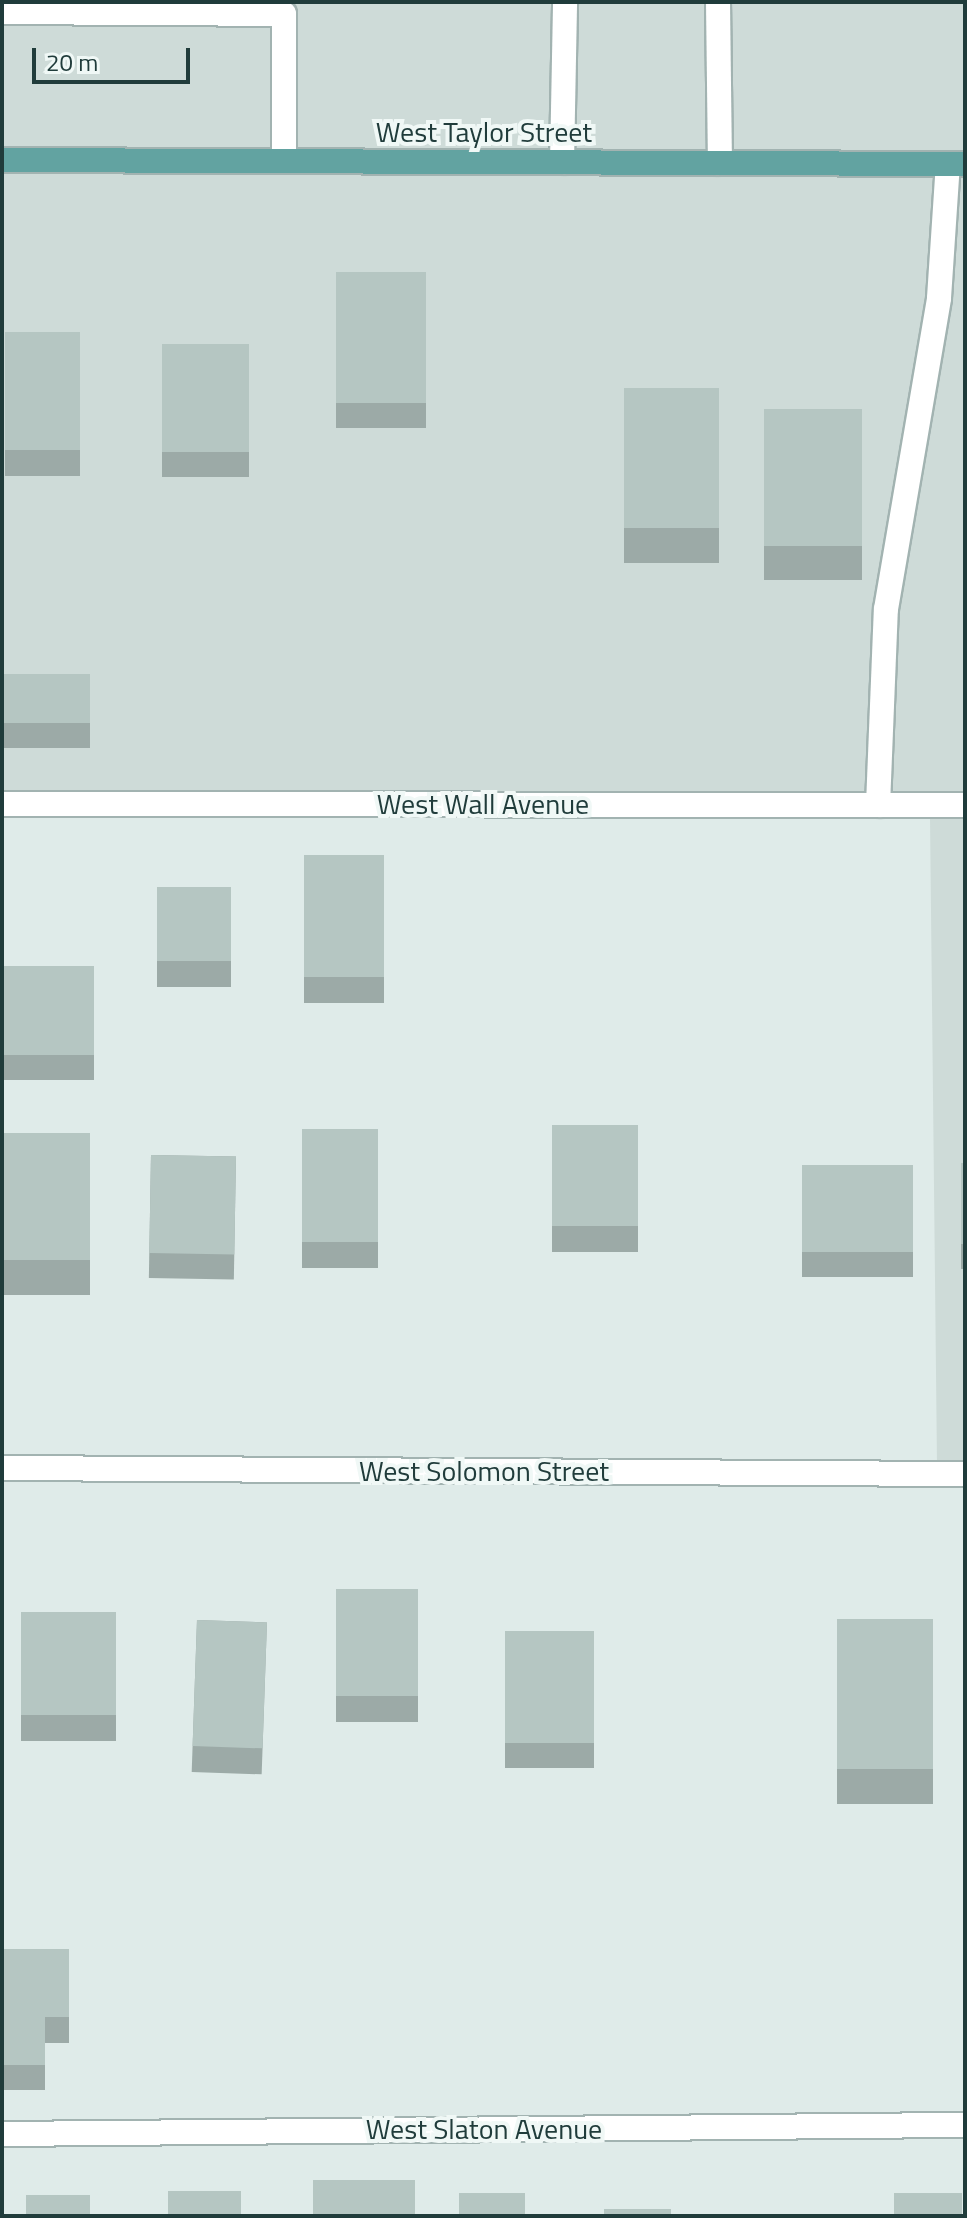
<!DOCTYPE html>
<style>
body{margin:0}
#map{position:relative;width:967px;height:2218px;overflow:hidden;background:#dfebe9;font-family:"Titillium Web",sans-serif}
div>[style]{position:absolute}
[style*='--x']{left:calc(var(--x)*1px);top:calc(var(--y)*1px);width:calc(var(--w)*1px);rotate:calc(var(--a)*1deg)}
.built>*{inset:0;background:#cedbd8}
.roads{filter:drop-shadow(2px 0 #a2b3b1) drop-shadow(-2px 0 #a2b3b1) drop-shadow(0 2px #a2b3b1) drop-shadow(0 -2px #a2b3b1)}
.minor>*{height:24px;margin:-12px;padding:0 12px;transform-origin:12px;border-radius:12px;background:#fff}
.major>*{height:24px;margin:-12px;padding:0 12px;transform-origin:12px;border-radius:12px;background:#62a3a1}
.wall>*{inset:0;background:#9caaa7;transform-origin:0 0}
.building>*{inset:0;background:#b5c6c2;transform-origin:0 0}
span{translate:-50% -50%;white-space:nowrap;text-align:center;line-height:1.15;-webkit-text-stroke:8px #f0f8f6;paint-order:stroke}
.street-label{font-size:28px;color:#203c3b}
.frame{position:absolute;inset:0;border:4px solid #203c3b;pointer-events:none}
.scale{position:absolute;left:32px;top:48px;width:158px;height:36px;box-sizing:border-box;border:4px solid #203c3b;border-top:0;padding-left:10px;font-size:24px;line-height:28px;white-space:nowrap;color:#203c3b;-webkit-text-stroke:6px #f0f8f6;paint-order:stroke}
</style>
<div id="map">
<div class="built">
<i style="clip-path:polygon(2px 2px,965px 2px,965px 1465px,937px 1464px,930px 818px,2px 809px)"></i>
</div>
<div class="roads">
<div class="minor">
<i style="--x:718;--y:2;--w:161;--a:89.3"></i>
<i style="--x:2;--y:12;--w:282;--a:0.4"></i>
<i style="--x:284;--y:14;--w:147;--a:90"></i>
<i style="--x:562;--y:162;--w:160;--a:-88.9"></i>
<i style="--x:2;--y:804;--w:963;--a:0.06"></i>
<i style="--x:878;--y:805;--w:196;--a:-87.7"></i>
<i style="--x:886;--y:609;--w:315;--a:-80.3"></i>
<i style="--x:939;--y:298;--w:134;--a:-86.2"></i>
<i style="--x:2;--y:1468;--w:963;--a:0.36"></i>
<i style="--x:2;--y:2134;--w:963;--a:-0.54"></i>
</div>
<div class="major">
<i style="--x:2;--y:160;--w:963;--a:0.24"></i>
</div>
</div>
<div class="wall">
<i style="left:336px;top:272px;width:90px;height:156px"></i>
<i style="left:5px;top:332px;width:75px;height:144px"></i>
<i style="left:162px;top:344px;width:87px;height:133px"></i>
<i style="left:624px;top:388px;width:95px;height:175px"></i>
<i style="left:764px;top:409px;width:98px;height:171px"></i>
<i style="left:2px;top:674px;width:88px;height:74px"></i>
<i style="left:304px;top:855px;width:80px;height:148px"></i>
<i style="left:157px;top:887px;width:74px;height:100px"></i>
<i style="left:2px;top:966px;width:92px;height:114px"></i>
<i style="left:552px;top:1125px;width:86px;height:127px"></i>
<i style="left:302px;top:1129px;width:76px;height:139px"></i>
<i style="left:2px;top:1133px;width:88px;height:162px"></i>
<i style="left:151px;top:1155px;width:85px;height:123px;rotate:1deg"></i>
<i style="left:961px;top:1163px;width:4px;height:106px"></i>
<i style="left:802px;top:1165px;width:111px;height:112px"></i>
<i style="left:336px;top:1589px;width:82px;height:133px"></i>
<i style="left:21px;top:1612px;width:95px;height:129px"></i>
<i style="left:837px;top:1619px;width:96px;height:185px"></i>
<i style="left:197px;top:1620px;width:70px;height:152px;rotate:2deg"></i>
<i style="left:505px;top:1631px;width:89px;height:137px"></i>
<i style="clip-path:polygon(2px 1949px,69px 1949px,69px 2043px,45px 2043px,45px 2090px,2px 2090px)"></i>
</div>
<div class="building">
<i style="left:336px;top:272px;width:90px;height:131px"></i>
<i style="left:5px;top:332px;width:75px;height:118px"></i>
<i style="left:162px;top:344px;width:87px;height:108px"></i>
<i style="left:624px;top:388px;width:95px;height:140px"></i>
<i style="left:764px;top:409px;width:98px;height:137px"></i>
<i style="left:2px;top:674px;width:88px;height:49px"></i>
<i style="left:304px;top:855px;width:80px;height:122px"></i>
<i style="left:157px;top:887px;width:74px;height:74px"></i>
<i style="left:2px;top:966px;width:92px;height:89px"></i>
<i style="left:552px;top:1125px;width:86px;height:101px"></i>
<i style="left:302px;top:1129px;width:76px;height:113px"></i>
<i style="left:2px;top:1133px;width:88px;height:127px"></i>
<i style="left:151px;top:1155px;width:85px;height:98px;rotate:1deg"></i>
<i style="left:961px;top:1163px;width:4px;height:81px"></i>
<i style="left:802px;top:1165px;width:111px;height:87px"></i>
<i style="left:336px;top:1589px;width:82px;height:107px"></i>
<i style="left:21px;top:1612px;width:95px;height:103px"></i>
<i style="left:837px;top:1619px;width:96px;height:150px"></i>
<i style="left:197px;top:1620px;width:70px;height:126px;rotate:2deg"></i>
<i style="left:505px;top:1631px;width:89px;height:112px"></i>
<i style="clip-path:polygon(2px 1949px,69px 1949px,69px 2017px,45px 2017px,45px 2065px,2px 2065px)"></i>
<i style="left:313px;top:2180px;width:102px;height:36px"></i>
<i style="left:168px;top:2191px;width:73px;height:25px"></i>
<i style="left:459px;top:2193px;width:66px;height:23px"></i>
<i style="left:894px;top:2193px;width:68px;height:23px"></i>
<i style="left:26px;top:2195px;width:64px;height:21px"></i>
<i style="left:604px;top:2209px;width:67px;height:7px"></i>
</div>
<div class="street-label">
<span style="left:484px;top:132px">West Taylor Street</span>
<span style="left:483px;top:804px">West Wall Avenue</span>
<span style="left:484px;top:1471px">West Solomon Street</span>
<span style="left:484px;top:2129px">West Slaton Avenue</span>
</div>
<div class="frame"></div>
<div class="scale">20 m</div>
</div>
